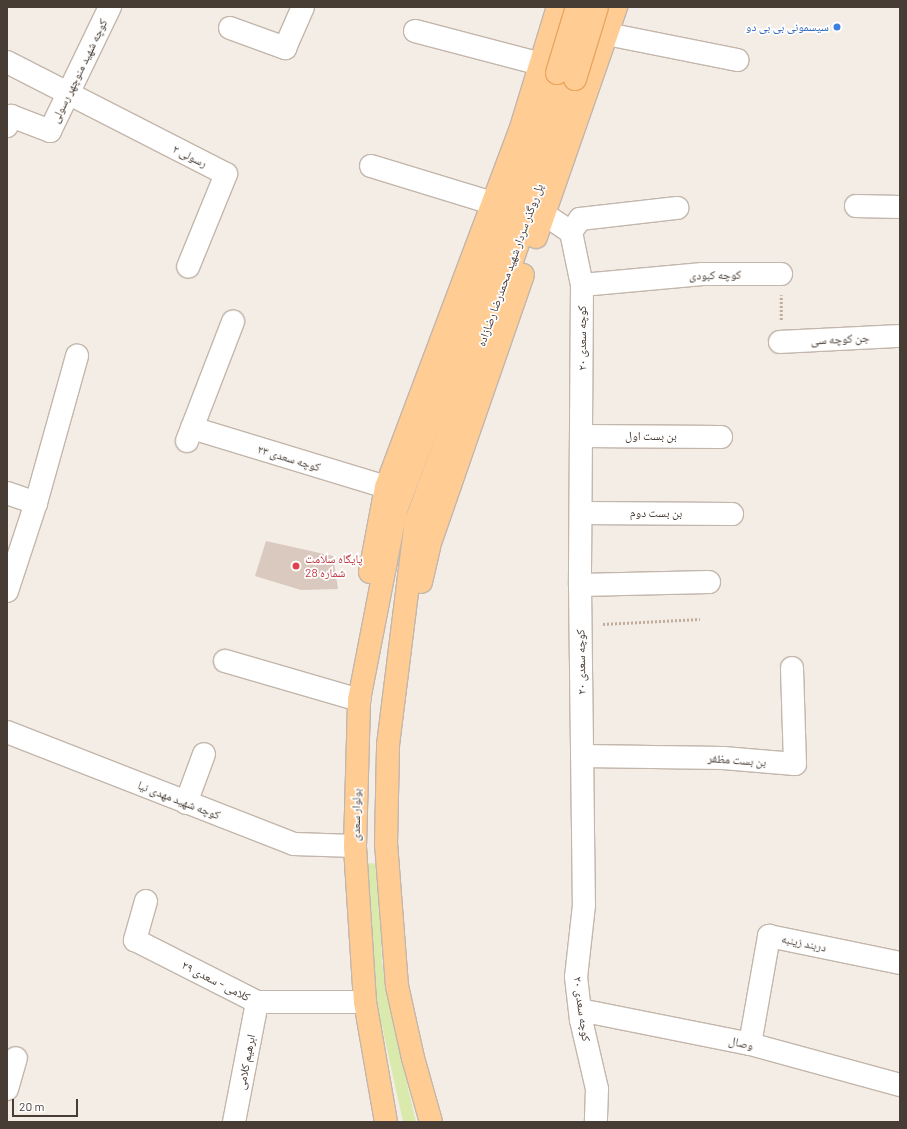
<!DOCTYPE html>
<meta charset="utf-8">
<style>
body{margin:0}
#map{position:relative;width:907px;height:1129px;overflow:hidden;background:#f4ede6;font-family:Barlow,"Noto Naskh Arabic",sans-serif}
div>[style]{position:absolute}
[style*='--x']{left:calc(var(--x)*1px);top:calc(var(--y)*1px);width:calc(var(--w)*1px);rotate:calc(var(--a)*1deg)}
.green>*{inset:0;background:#daeaad}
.building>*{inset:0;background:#d9c9be}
.path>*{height:2.5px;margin-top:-1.25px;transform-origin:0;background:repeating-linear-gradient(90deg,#c2ac99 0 2px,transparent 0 4px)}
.roads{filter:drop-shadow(1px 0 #c3b6ab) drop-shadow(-1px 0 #c3b6ab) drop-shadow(0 1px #c3b6ab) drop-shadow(0 -1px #c3b6ab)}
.minor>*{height:22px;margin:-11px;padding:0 11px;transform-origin:11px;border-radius:11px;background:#fff}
.major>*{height:22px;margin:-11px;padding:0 11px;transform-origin:11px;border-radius:11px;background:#ffcc94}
.bridges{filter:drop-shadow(1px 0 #e9a65f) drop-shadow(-1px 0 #e9a65f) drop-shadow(0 1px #e9a65f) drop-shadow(0 -1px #e9a65f)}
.major-bridge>*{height:22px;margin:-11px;padding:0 11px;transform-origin:11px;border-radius:11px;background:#ffcc94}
.dots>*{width:11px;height:11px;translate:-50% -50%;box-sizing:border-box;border:2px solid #fff;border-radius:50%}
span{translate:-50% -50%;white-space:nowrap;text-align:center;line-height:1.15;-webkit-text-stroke:3.5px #fff;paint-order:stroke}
.shop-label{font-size:12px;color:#366cbe}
.right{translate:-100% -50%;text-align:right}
.street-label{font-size:12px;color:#473d35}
.health-label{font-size:12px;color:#be3a42}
.left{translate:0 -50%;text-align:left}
.frame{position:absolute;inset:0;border:8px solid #473d35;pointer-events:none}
.scale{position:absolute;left:12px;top:1099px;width:66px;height:18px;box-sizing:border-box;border:2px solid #473d35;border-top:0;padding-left:5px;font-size:12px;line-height:14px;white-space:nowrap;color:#473d35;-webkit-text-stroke:3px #fff;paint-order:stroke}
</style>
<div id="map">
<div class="green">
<i style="clip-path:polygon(373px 863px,379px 869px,382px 962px,392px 1019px,416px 1122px,403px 1122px,381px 1022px,371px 962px,366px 864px)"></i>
</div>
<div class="building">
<i style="clip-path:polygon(266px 541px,333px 556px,338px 589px,301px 590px,255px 576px)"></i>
</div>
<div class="path">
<i style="--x:781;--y:320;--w:25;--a:-90"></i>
<i style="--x:603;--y:624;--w:97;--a:-3"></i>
</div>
<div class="roads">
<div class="minor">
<i style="--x:230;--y:28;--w:59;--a:20"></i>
<i style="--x:285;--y:48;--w:45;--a:-66.3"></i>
<i style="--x:415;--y:31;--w:130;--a:14.7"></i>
<i style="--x:607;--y:34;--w:133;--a:11.3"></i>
<i style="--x:7;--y:62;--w:246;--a:27.1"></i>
<i style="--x:226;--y:174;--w:100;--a:112.2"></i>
<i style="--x:7;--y:126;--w:11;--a:-68"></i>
<i style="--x:11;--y:116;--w:42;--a:21"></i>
<i style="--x:50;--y:131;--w:138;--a:-64.2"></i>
<i style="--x:371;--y:166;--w:127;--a:17"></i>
<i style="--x:856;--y:206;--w:44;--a:1.3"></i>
<i style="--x:544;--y:214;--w:32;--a:34"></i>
<i style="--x:571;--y:232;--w:54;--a:78.3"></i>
<i style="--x:582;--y:285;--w:300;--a:90.4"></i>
<i style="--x:580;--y:585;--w:320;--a:89.3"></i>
<i style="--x:584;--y:905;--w:72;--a:96.3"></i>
<i style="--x:576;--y:977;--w:43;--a:83.4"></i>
<i style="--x:581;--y:1020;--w:71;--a:76.9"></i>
<i style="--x:597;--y:1089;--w:33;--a:92"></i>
<i style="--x:571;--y:232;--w:16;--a:-55"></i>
<i style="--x:580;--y:219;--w:98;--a:-6.5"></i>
<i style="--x:582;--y:285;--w:121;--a:-5.2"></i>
<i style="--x:703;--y:274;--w:78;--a:0"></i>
<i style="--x:780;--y:342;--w:120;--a:-2.9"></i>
<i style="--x:192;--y:428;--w:203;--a:16.9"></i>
<i style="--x:582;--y:436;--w:139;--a:0.4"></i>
<i style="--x:187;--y:441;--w:128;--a:-68.9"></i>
<i style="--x:7;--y:493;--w:31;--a:19"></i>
<i style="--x:581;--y:513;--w:151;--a:0.4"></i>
<i style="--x:580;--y:585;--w:129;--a:-1.3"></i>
<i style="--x:7;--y:591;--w:93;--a:-71.8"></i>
<i style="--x:36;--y:503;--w:153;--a:-74.4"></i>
<i style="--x:225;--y:661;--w:140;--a:16.2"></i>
<i style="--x:7;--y:732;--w:308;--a:21.3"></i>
<i style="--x:294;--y:844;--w:61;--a:1.9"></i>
<i style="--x:582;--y:756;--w:141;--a:0.8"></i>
<i style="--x:723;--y:758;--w:72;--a:4.8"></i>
<i style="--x:795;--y:764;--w:96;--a:-91.8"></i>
<i style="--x:186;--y:803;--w:52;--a:-69.8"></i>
<i style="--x:146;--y:901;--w:41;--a:105.8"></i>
<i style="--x:135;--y:940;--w:137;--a:26.9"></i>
<i style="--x:257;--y:1002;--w:108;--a:0"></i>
<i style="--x:580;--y:1010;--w:173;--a:11.3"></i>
<i style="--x:750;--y:1044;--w:156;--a:15.3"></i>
<i style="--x:750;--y:1044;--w:110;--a:-80"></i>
<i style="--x:769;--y:936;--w:134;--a:11.6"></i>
<i style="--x:7;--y:1089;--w:32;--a:-74"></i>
<i style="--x:234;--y:1122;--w:122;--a:-79.1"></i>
</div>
<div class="major">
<i style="--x:536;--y:237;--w:244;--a:-70.8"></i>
<i style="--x:370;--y:572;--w:86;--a:-79.3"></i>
<i style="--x:386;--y:487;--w:380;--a:-69.4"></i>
<i style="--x:520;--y:131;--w:130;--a:-73"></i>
<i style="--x:421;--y:582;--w:37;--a:-77"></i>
<i style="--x:429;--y:546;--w:287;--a:-70.9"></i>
<i style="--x:386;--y:1122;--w:122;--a:-99.9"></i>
<i style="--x:365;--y:1002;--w:156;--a:-93.7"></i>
<i style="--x:355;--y:846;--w:146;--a:-88.4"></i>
<i style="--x:359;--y:700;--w:194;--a:-79"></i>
<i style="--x:396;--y:510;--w:289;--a:-69.1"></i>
<i style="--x:499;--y:240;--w:177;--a:-70.8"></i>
<i style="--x:431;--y:1122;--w:66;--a:-105.7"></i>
<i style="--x:413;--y:1058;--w:74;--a:-102.5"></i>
<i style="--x:397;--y:986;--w:142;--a:-94.4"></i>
<i style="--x:386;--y:844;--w:99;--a:-88.8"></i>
<i style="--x:388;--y:745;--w:226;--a:-82.9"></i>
<i style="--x:416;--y:521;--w:253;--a:-69.6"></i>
<i style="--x:504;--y:284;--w:217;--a:-70.9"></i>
</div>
</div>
<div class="bridges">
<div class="major-bridge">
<i style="--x:557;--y:73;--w:69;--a:-73.1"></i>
<i style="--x:575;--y:79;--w:75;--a:-73"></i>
</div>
</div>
<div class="dots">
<i style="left:837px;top:27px;background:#3f7fe0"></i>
<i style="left:296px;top:566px;background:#e0444e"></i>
</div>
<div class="shop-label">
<span class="right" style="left:829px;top:27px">سیسمونی بی بی دو</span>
</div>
<div class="street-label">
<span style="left:79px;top:71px;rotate:-64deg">کوچه شهید منوچهر رسولی</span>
<span style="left:190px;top:156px;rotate:27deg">رسولی ۲</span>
<span style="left:510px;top:265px;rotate:-70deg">پل روگذر سردار شهید محمدرضا رضازاده</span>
<span style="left:715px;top:275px;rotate:-1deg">کوچه کبودی</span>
<span style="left:582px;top:338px;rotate:-90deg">کوچه سعدی ۲۰</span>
<span style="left:840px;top:339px;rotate:-3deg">جن کوچه سی</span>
<span style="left:651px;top:436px">بن بست اول</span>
<span style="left:289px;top:458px;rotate:17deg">کوچه سعدی ۲۳</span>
<span style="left:656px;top:513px">بن بست دوم</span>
<span style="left:581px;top:662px;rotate:-91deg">کوچه سعدی ۲۰</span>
<span style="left:737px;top:760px;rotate:4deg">بن بست مظفر</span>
<span style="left:179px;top:800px;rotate:21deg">کوچه شهید مهدی نیا</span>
<span style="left:356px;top:815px;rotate:-89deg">بولوار سعدی</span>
<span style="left:804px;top:943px;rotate:12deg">دربند زینبه</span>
<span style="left:216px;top:981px;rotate:27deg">کلامی - سعدی ۲۹</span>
<span style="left:582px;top:1009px;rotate:82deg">کوچه سعدی ۲۰</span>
<span style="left:741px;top:1043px;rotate:12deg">وصال</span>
<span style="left:246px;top:1062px;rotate:-79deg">ابرهیم کلامی</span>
</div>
<div class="health-label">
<span class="left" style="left:305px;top:566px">پایگاه سلامت<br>شماره 28</span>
</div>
<div class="frame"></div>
<div class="scale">20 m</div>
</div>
